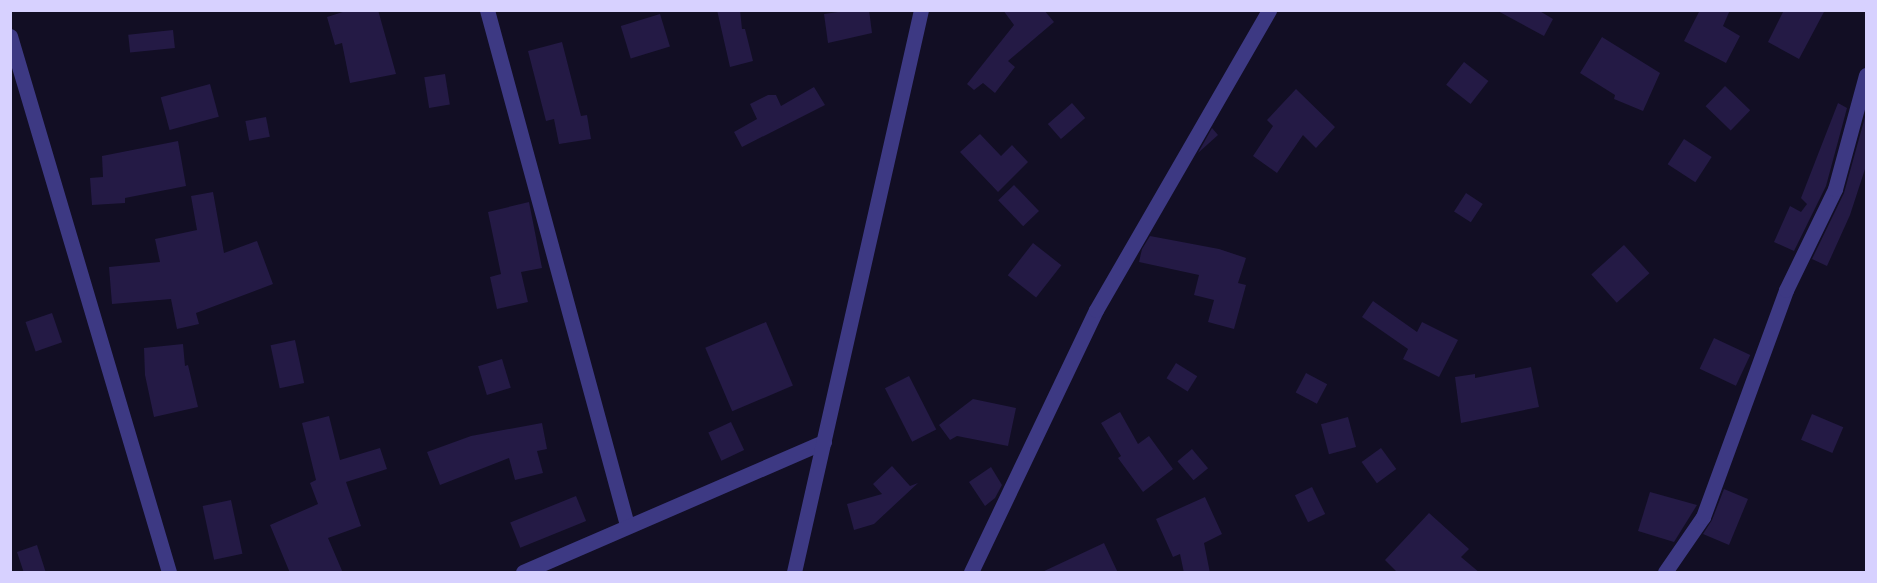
<!DOCTYPE html>
<style>
body{margin:0}
#map{position:relative;width:1877px;height:583px;overflow:hidden;background:#120e24;font-family:"Source Sans 3",sans-serif}
div>[style]{position:absolute}
[style*='--x']{left:calc(var(--x)*1px);top:calc(var(--y)*1px);width:calc(var(--w)*1px);rotate:calc(var(--a)*1deg)}
.building>*{inset:0;background:#241a45;transform-origin:0 0}
.minor>*{height:15px;margin:-7.5px;padding:0 7.5px;transform-origin:7.5px;border-radius:7.5px;background:#3d3983}
span{translate:-50% -50%;white-space:nowrap;text-align:center;line-height:1.15;-webkit-text-stroke:4.5px #120e24;paint-order:stroke}
.frame{position:absolute;inset:0;border:12px solid #d7d1ff;pointer-events:none}
</style>
<div id="map">
<div class="building">
<i style="clip-path:polygon(349px 10px,378px 10px,396px 74px,350px 83px,342px 43px,335px 45px,327px 17px)"></i>
<i style="clip-path:polygon(717px 10px,740px 10px,742px 29px,745px 29px,753px 61px,730px 67px)"></i>
<i style="clip-path:polygon(852px 10px,869px 10px,872px 33px,828px 43px,824px 14px)"></i>
<i style="clip-path:polygon(1003px 10px,1044px 10px,1054px 22px,1008px 61px,1015px 67px,995px 93px,983px 83px,974px 90px,967px 84px,1014px 25px)"></i>
<i style="clip-path:polygon(1496px 10px,1538px 10px,1553px 19px,1544px 36px)"></i>
<i style="clip-path:polygon(1700px 10px,1730px 10px,1723px 26px,1740px 36px,1726px 63px,1684px 41px)"></i>
<i style="clip-path:polygon(1784px 10px,1825px 10px,1799px 59px,1768px 42px)"></i>
<i style="left:660px;top:14px;width:34px;height:41px;rotate:73deg"></i>
<i style="left:173px;top:30px;width:18px;height:45px;rotate:84deg"></i>
<i style="clip-path:polygon(1602px 37px,1660px 73px,1643px 111px,1614px 99px,1615px 95px,1580px 73px)"></i>
<i style="clip-path:polygon(562px 42px,581px 116px,587px 115px,591px 139px,559px 144px,554px 119px,546px 121px,528px 51px)"></i>
<i style="left:1464px;top:62px;width:31px;height:29px;rotate:38deg"></i>
<i style="left:445px;top:74px;width:31px;height:21px;rotate:81deg"></i>
<i style="left:210px;top:84px;width:34px;height:51px;rotate:75deg"></i>
<i style="left:1725px;top:86px;width:35px;height:28px;rotate:44deg"></i>
<i style="clip-path:polygon(814px 87px,825px 105px,742px 147px,734px 132px,757px 119px,750px 104px,768px 95px,776px 95px,781px 106px)"></i>
<i style="clip-path:polygon(1296px 89px,1335px 127px,1316px 148px,1303px 135px,1277px 173px,1253px 156px,1273px 126px,1267px 120px)"></i>
<i style="left:1072px;top:103px;width:20px;height:32px;rotate:49deg"></i>
<i style="clip-path:polygon(1838px 103px,1847px 108px,1826px 186px,1794px 251px,1774px 242px,1790px 206px,1801px 212px,1807px 204px,1801px 198px)"></i>
<i style="left:266px;top:117px;width:20px;height:21px;rotate:79deg"></i>
<i style="clip-path:polygon(1865px 117px,1866px 166px,1850px 215px,1827px 266px,1812px 259px,1844px 193px)"></i>
<i style="clip-path:polygon(1212px 128px,1218px 135px,1198px 153px)"></i>
<i style="clip-path:polygon(980px 134px,1001px 156px,1012px 145px,1028px 162px,998px 192px,960px 152px)"></i>
<i style="left:1684px;top:139px;width:33px;height:30px;rotate:33deg"></i>
<i style="clip-path:polygon(178px 141px,186px 186px,125px 198px,125px 203px,92px 205px,90px 178px,103px 177px,102px 156px)"></i>
<i style="left:1014px;top:185px;width:36px;height:22px;rotate:46deg"></i>
<i style="clip-path:polygon(213px 192px,224px 253px,257px 241px,273px 284px,196px 313px,199px 324px,177px 329px,171px 299px,112px 304px,109px 267px,160px 262px,155px 239px,197px 230px,191px 196px)"></i>
<i style="left:1466px;top:193px;width:20px;height:22px;rotate:33deg"></i>
<i style="clip-path:polygon(529px 202px,542px 268px,521px 272px,528px 302px,497px 309px,490px 277px,501px 274px,488px 212px)"></i>
<i style="clip-path:polygon(1150px 236px,1219px 249px,1246px 258px,1238px 283px,1246px 285px,1234px 329px,1208px 322px,1214px 300px,1194px 295px,1199px 275px,1139px 262px,1142px 249px)"></i>
<i style="left:1033px;top:243px;width:36px;height:41px;rotate:38deg"></i>
<i style="left:1624px;top:245px;width:38px;height:44px;rotate:48deg"></i>
<i style="clip-path:polygon(1373px 301px,1417px 332px,1422px 322px,1458px 340px,1439px 377px,1403px 359px,1408px 349px,1362px 317px)"></i>
<i style="left:52px;top:313px;width:31px;height:28px;rotate:71deg"></i>
<i style="left:766px;top:322px;width:69px;height:66px;rotate:67deg"></i>
<i style="left:1714px;top:338px;width:40px;height:34px;rotate:25deg"></i>
<i style="left:295px;top:340px;width:44px;height:25px;rotate:78deg"></i>
<i style="clip-path:polygon(183px 344px,185px 366px,188px 365px,198px 407px,154px 417px,145px 375px,144px 348px)"></i>
<i style="left:502px;top:359px;width:30px;height:25px;rotate:73deg"></i>
<i style="left:1176px;top:363px;width:25px;height:18px;rotate:32deg"></i>
<i style="clip-path:polygon(1531px 367px,1539px 407px,1461px 423px,1455px 377px,1475px 374px,1475px 378px)"></i>
<i style="left:1306px;top:373px;width:24px;height:22px;rotate:28deg"></i>
<i style="left:909px;top:376px;width:60px;height:27px;rotate:63deg"></i>
<i style="clip-path:polygon(973px 399px,1016px 408px,1008px 446px,957px 436px,950px 440px,939px 425px)"></i>
<i style="clip-path:polygon(1120px 412px,1138px 444px,1149px 436px,1173px 469px,1143px 492px,1118px 458px,1121px 456px,1101px 423px)"></i>
<i style="left:1812px;top:414px;width:34px;height:28px;rotate:23deg"></i>
<i style="clip-path:polygon(329px 416px,340px 460px,380px 448px,387px 469px,346px 482px,361px 526px,328px 538px,343px 573px,290px 573px,270px 525px,318px 504px,310px 483px,316px 480px,302px 423px)"></i>
<i style="left:1348px;top:417px;width:31px;height:28px;rotate:75deg"></i>
<i style="left:731px;top:422px;width:31px;height:25px;rotate:65deg"></i>
<i style="clip-path:polygon(542px 423px,547px 449px,537px 451px,543px 473px,515px 480px,509px 458px,440px 485px,427px 452px,471px 436px)"></i>
<i style="left:1381px;top:448px;width:26px;height:24px;rotate:54deg"></i>
<i style="left:1192px;top:449px;width:25px;height:19px;rotate:50deg"></i>
<i style="clip-path:polygon(892px 466px,910px 486px,918px 483px,874px 524px,854px 530px,847px 504px,882px 494px,873px 484px)"></i>
<i style="clip-path:polygon(991px 467px,1002px 485px,995px 498px,985px 506px,969px 482px)"></i>
<i style="left:1312px;top:487px;width:30px;height:19px;rotate:64deg"></i>
<i style="clip-path:polygon(1724px 489px,1748px 499px,1729px 545px,1703px 534px,1712px 520px)"></i>
<i style="clip-path:polygon(1650px 492px,1697px 505px,1674px 542px,1638px 531px)"></i>
<i style="left:576px;top:496px;width:27px;height:71px;rotate:68deg"></i>
<i style="clip-path:polygon(1205px 497px,1222px 534px,1204px 543px,1210px 573px,1184px 573px,1180px 554px,1173px 557px,1156px 519px)"></i>
<i style="left:231px;top:500px;width:55px;height:29px;rotate:78deg"></i>
<i style="clip-path:polygon(1429px 513px,1469px 549px,1461px 557px,1480px 573px,1398px 573px,1385px 560px)"></i>
<i style="clip-path:polygon(1104px 543px,1118px 573px,1040px 573px)"></i>
<i style="clip-path:polygon(37px 545px,46px 573px,24px 573px,17px 552px)"></i>
</div>
<div class="minor">
<i style="--x:487;--y:10;--w:534;--a:74.79"></i>
<i style="--x:10;--y:36;--w:559;--a:73.48"></i>
<i style="--x:523;--y:572;--w:328;--a:-23.4"></i>
<i style="--x:794;--y:572;--w:576;--a:-77.27"></i>
<i style="--x:971;--y:572;--w:290;--a:-64.5"></i>
<i style="--x:1096;--y:310;--w:346;--a:-60"></i>
<i style="--x:1665;--y:572;--w:67;--a:-55.4"></i>
<i style="--x:1703;--y:517;--w:242;--a:-69.9"></i>
<i style="--x:1786;--y:290;--w:112;--a:-64.1"></i>
<i style="--x:1835;--y:189;--w:118;--a:-74.8"></i>
</div>
<div class="frame"></div>
</div>
